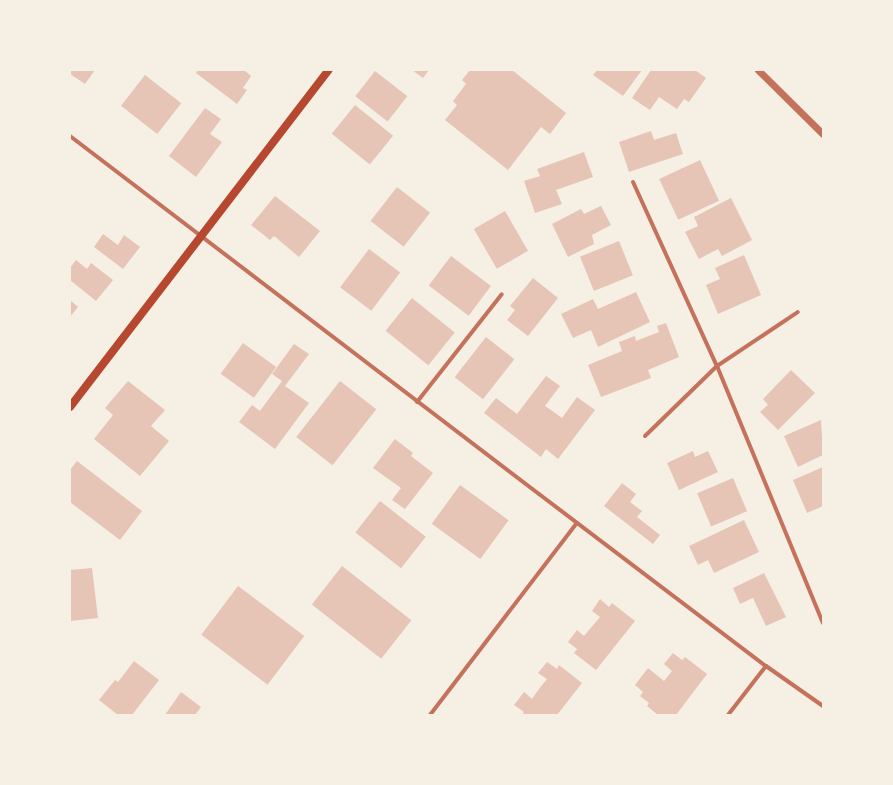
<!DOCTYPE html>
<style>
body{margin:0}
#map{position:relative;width:893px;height:785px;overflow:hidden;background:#f6efe4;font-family:"Roboto Serif",serif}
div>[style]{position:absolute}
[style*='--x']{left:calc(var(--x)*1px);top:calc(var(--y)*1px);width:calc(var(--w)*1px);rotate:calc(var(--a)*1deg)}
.building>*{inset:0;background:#e6c5b7;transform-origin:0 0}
.minor>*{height:4px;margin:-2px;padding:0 2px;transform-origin:2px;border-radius:2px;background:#c5725c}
.tertiary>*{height:7px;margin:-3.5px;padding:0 3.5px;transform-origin:3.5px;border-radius:3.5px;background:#c5725c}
.secondary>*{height:8px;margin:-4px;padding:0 4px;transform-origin:4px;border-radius:4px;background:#b5482f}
span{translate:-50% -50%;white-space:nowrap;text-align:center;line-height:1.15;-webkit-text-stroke:4px #f6efe4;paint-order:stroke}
.frame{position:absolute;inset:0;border:71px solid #f6efe4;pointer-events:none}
</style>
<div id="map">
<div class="building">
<i style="clip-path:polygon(70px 70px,95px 70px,85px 84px,70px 74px)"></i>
<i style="clip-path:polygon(198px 70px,244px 70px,251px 76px,243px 88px,247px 90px,237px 104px,196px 73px)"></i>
<i style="clip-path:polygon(412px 70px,429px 70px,423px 78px)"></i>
<i style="clip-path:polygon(470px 70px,512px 70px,566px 113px,550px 134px,541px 127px,508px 170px,445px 120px,457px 105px,453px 101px,466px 84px,462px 80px)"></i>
<i style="clip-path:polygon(597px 70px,642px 70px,623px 96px,593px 75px)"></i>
<i style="clip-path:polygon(651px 70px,695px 70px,706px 78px,689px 102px,684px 99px,677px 109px,659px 97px,650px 110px,632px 98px)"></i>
<i style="left:375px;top:71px;width:41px;height:32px;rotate:38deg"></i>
<i style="left:145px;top:75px;width:46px;height:39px;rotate:38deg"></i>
<i style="left:355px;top:105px;width:49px;height:37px;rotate:39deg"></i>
<i style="clip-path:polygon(205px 108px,221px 119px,210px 134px,222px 142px,196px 177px,169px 156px)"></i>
<i style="clip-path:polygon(651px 131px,654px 140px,676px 133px,683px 154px,629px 172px,619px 142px)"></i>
<i style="clip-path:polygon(584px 152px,593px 177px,556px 190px,562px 204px,535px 213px,524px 181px,540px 176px,537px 169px)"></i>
<i style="left:700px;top:160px;width:45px;height:45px;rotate:65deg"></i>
<i style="left:397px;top:187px;width:42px;height:43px;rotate:38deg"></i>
<i style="clip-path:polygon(275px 196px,320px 231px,299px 257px,274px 236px,270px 240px,251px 225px)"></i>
<i style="clip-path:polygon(731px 198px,752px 240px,722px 256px,718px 249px,699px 259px,685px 232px,698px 226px,694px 217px)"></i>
<i style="clip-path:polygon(601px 206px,611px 225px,592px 235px,594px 244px,568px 257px,552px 224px,581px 209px,584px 214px)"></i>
<i style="left:505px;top:211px;width:46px;height:36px;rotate:60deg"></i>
<i style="clip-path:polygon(103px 234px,118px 245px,124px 235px,140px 247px,123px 269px,94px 247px)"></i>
<i style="left:619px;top:241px;width:37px;height:42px;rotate:68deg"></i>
<i style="left:369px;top:249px;width:39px;height:48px;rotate:37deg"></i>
<i style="clip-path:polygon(744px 255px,761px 295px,718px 314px,706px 285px,720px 279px,715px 268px)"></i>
<i style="left:451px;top:256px;width:50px;height:37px;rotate:37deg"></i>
<i style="clip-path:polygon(76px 260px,87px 269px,91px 263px,113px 280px,96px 301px,70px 280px,70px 268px)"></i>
<i style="clip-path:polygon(533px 278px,558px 298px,528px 336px,507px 320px,515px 310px,510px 306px)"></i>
<i style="clip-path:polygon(636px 292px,650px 322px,598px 347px,591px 330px,573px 338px,561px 314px,593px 299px,598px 309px)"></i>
<i style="left:412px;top:298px;width:55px;height:42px;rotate:39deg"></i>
<i style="clip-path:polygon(70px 300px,78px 307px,70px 317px)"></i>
<i style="clip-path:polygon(666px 323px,679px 357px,648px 370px,651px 378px,601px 397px,588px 365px,622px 351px,619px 342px,635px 336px,636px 341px,659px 332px,657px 326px)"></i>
<i style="left:486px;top:337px;width:36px;height:51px;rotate:38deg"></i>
<i style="left:243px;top:343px;width:41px;height:38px;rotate:36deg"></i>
<i style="clip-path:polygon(294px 344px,309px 354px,285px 386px,309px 403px,275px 449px,239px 422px,252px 405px,260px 411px,282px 381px,272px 374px)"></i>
<i style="clip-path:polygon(791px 370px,815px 393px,778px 430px,760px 412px,768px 405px,763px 399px)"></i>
<i style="clip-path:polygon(546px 376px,560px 386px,545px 406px,551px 410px,562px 418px,577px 397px,595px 410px,558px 459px,546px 449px,541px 457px,484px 413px,496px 398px,517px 414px)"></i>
<i style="clip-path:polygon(128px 381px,165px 410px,151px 426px,169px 441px,140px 476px,94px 439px,113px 415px,105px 408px)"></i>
<i style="left:340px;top:381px;width:46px;height:71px;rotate:38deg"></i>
<i style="clip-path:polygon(821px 420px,823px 455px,798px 467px,784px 436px)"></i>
<i style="clip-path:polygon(395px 439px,413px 453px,411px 456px,433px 473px,405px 509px,392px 500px,401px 488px,373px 468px)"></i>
<i style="clip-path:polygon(693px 451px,695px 457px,708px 451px,718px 472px,679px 490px,667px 463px)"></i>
<i style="clip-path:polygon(77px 461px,142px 511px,120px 540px,70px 502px,70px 470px)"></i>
<i style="clip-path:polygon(823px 467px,823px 506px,807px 513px,793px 480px)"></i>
<i style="left:733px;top:478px;width:36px;height:39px;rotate:67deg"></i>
<i style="clip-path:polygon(622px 483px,636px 494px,630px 502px,642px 511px,637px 517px,660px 535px,653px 544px,604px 506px)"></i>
<i style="left:460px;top:485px;width:60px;height:48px;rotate:36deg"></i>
<i style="left:380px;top:501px;width:58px;height:40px;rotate:38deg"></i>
<i style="clip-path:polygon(744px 520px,759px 552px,714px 573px,708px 560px,698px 565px,689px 546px)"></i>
<i style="left:342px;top:566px;width:88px;height:49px;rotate:38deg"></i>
<i style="clip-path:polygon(92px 568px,98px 618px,70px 621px,70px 570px)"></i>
<i style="clip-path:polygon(764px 573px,786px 617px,766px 626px,753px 598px,740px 604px,733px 588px)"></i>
<i style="left:238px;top:586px;width:83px;height:61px;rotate:37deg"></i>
<i style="clip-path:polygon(600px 599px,609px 607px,612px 603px,635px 621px,596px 670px,574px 653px,577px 649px,568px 642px,577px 630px,584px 636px,600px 617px,592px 611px)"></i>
<i style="clip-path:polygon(673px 653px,682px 660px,685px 657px,707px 674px,676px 715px,658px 715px,647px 706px,649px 703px,640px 696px,643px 692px,635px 685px,648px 668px,664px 681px,672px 671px,664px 664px)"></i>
<i style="clip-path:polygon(134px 661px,159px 680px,132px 715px,118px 715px,99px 700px,115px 680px,118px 682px)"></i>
<i style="clip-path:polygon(547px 662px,557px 669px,559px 665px,582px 683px,557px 715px,522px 715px,524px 712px,514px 705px,524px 692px,532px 699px,539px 689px,547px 679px,538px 673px)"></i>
<i style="clip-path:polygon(181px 692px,201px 707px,195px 715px,165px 715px)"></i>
</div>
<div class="minor">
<i style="--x:70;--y:136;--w:590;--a:37.36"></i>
<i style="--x:539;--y:494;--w:285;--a:37.2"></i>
<i style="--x:766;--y:666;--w:70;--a:35.1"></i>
<i style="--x:633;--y:182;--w:202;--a:65.5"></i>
<i style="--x:717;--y:366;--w:278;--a:67.6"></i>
<i style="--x:417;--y:402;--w:137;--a:-51.8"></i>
<i style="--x:645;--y:436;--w:100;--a:-44.2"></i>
<i style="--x:717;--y:366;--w:97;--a:-33.7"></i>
<i style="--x:430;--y:715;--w:242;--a:-52.6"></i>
<i style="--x:728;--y:715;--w:62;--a:-52.2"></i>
</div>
<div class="tertiary">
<i style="--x:758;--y:70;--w:91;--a:44.6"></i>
</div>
<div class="secondary">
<i style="--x:70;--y:407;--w:425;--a:-52.5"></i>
</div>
<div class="frame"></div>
</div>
